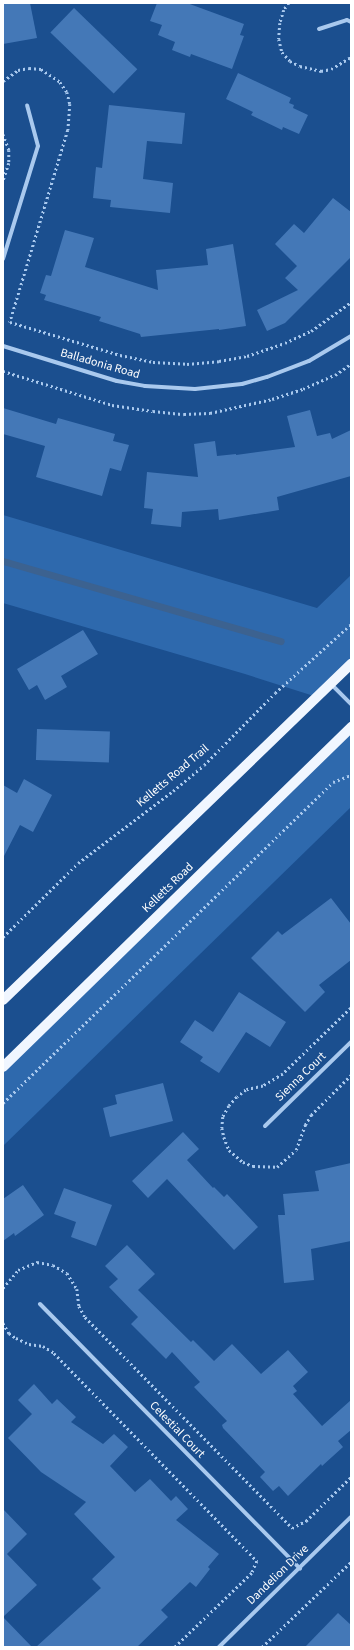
<!DOCTYPE html>
<style>
body{margin:0}
#map{position:relative;width:354px;height:1650px;overflow:hidden;background:#1b4f8f;font-family:"Source Sans 3",sans-serif}
div>[style]{position:absolute}
[style*='--x']{left:calc(var(--x)*1px);top:calc(var(--y)*1px);width:calc(var(--w)*1px);rotate:calc(var(--a)*1deg)}
.green>*{inset:0;background:#2e69ad}
.stream>*{height:7px;margin:-3.5px;padding:0 3.5px;transform-origin:3.5px;border-radius:3.5px;background:#3c6290}
.building>*{inset:0;background:#4478b7;transform-origin:0 0}
.path>*{height:2.5px;margin-top:-1.25px;transform-origin:0;background:repeating-linear-gradient(90deg,#a9c9ee 0 2px,transparent 0 5px)}
.minor>*{height:4px;margin:-2px;padding:0 2px;transform-origin:2px;border-radius:2px;background:#a9c9ee}
.primary>*{height:10px;margin:-5px;padding:0 5px;transform-origin:5px;border-radius:5px;background:#f0f6ff}
span{translate:-50% -50%;white-space:nowrap;text-align:center;line-height:1.15;-webkit-text-stroke:3px #1b4f8f;paint-order:stroke}
.street-label{font-size:12px;color:#fff}
.frame{position:absolute;inset:0;border:4px solid #fff;pointer-events:none}
</style>
<div id="map">
<div class="green">
<i style="clip-path:polygon(3px 515px,317px 608px,351px 575px,351px 664px,317px 697px,245px 674px,3px 603px)"></i>
<i style="clip-path:polygon(351px 727px,351px 807px,3px 1146px,3px 1067px)"></i>
</div>
<div class="stream">
<i style="--x:3;--y:561;--w:289;--a:16.1"></i>
</div>
<div class="building">
<i style="clip-path:polygon(3px 3px,30px 3px,37px 38px,3px 44px)"></i>
<i style="clip-path:polygon(157px 3px,187px 3px,244px 24px,240px 35px,244px 36px,232px 69px,191px 54px,190px 57px,172px 50px,175px 42px,158px 35px,162px 25px,150px 21px)"></i>
<i style="left:74px;top:8px;width:88px;height:34px;rotate:44deg"></i>
<i style="clip-path:polygon(238px 73px,291px 98px,289px 103px,294px 105px,293px 108px,308px 115px,299px 134px,283px 127px,282px 130px,251px 115px,253px 112px,226px 99px)"></i>
<i style="clip-path:polygon(109px 105px,185px 113px,182px 144px,147px 141px,143px 179px,173px 183px,170px 213px,110px 207px,111px 200px,93px 198px,96px 167px,102px 168px)"></i>
<i style="clip-path:polygon(333px 198px,351px 212px,351px 257px,285px 323px,267px 331px,257px 310px,298px 290px,285px 278px,297px 266px,275px 244px,294px 224px,304px 233px)"></i>
<i style="clip-path:polygon(65px 230px,94px 238px,85px 267px,158px 290px,156px 270px,208px 265px,206px 249px,233px 244px,246px 326px,219px 330px,219px 329px,141px 337px,140px 334px,99px 321px,101px 317px,44px 300px,46px 295px,40px 293px,46px 275px,51px 276px)"></i>
<i style="clip-path:polygon(3px 408px,56px 424px,58px 418px,115px 434px,113px 441px,129px 445px,121px 471px,110px 468px,102px 496px,36px 477px,45px 446px,3px 434px)"></i>
<i style="clip-path:polygon(310px 410px,317px 436px,330px 433px,332px 439px,351px 430px,351px 476px,277px 497px,279px 510px,219px 520px,218px 509px,182px 512px,181px 527px,151px 524px,153px 509px,144px 508px,147px 472px,198px 477px,194px 444px,215px 441px,217px 456px,236px 454px,236px 455px,295px 447px,287px 416px)"></i>
<i style="clip-path:polygon(83px 630px,98px 654px,61px 676px,67px 687px,45px 700px,37px 685px,29px 690px,17px 669px)"></i>
<i style="left:37px;top:729px;width:73px;height:31px;rotate:2deg"></i>
<i style="clip-path:polygon(24px 779px,52px 795px,33px 832px,20px 825px,3px 858px,3px 785px,17px 793px)"></i>
<i style="clip-path:polygon(331px 898px,351px 924px,351px 960px,319px 985px,325px 992px,305px 1012px,251px 958px,278px 931px,282px 935px)"></i>
<i style="clip-path:polygon(239px 992px,286px 1022px,270px 1047px,246px 1032px,219px 1073px,200px 1061px,203px 1057px,180px 1042px,195px 1020px,213px 1032px)"></i>
<i style="clip-path:polygon(163px 1083px,173px 1121px,110px 1137px,103px 1108px,117px 1104px,115px 1095px)"></i>
<i style="clip-path:polygon(183px 1132px,199px 1149px,187px 1160px,213px 1188px,214px 1187px,224px 1197px,227px 1194px,258px 1227px,234px 1250px,167px 1179px,148px 1198px,132px 1181px)"></i>
<i style="clip-path:polygon(351px 1163px,351px 1241px,311px 1249px,314px 1280px,284px 1283px,278px 1215px,285px 1215px,283px 1194px,319px 1191px,315px 1171px)"></i>
<i style="clip-path:polygon(23px 1185px,44px 1215px,15px 1236px,14px 1233px,3px 1241px,3px 1199px)"></i>
<i style="clip-path:polygon(64px 1188px,112px 1205px,96px 1246px,71px 1237px,76px 1222px,54px 1214px)"></i>
<i style="clip-path:polygon(127px 1245px,155px 1274px,138px 1290px,191px 1342px,193px 1340px,214px 1361px,232px 1344px,261px 1374px,288px 1350px,308px 1372px,293px 1386px,297px 1391px,293px 1394px,322px 1426px,351px 1400px,351px 1430px,338px 1441px,343px 1447px,322px 1466px,321px 1464px,288px 1496px,279px 1486px,273px 1491px,260px 1477px,265px 1472px,223px 1428px,222px 1425px,227px 1421px,194px 1387px,200px 1382px,172px 1352px,166px 1359px,131px 1324px,138px 1317px,109px 1287px,118px 1279px,105px 1266px)"></i>
<i style="clip-path:polygon(34px 1384px,52px 1404px,57px 1399px,76px 1417px,71px 1422px,103px 1444px,114px 1434px,128px 1447px,110px 1466px,135px 1492px,150px 1479px,171px 1501px,176px 1496px,188px 1509px,176px 1520px,219px 1554px,208px 1567px,210px 1569px,196px 1587px,190px 1582px,161px 1610px,168px 1617px,137px 1647px,36px 1647px,101px 1588px,92px 1579px,115px 1557px,74px 1514px,86px 1502px,41px 1472px,8px 1438px,32px 1414px,18px 1400px)"></i>
<i style="clip-path:polygon(3px 1509px,27px 1534px,7px 1554px,37px 1585px,3px 1617px,32px 1647px,3px 1647px)"></i>
<i style="clip-path:polygon(338px 1613px,351px 1625px,351px 1647px,305px 1647px)"></i>
</div>
<div class="path">
<i style="--x:289;--y:3;--w:9;--a:126"></i>
<i style="--x:284;--y:10;--w:14;--a:107"></i>
<i style="--x:280;--y:23;--w:16;--a:94"></i>
<i style="--x:279;--y:39;--w:13;--a:77"></i>
<i style="--x:282;--y:52;--w:12;--a:48"></i>
<i style="--x:290;--y:61;--w:11;--a:27"></i>
<i style="--x:300;--y:66;--w:22;--a:13"></i>
<i style="--x:321;--y:71;--w:10;--a:-11"></i>
<i style="--x:331;--y:69;--w:23;--a:-31"></i>
<i style="--x:3;--y:81;--w:19;--a:-36"></i>
<i style="--x:18;--y:70;--w:11;--a:-10"></i>
<i style="--x:29;--y:68;--w:12;--a:5"></i>
<i style="--x:41;--y:69;--w:23;--a:34"></i>
<i style="--x:60;--y:82;--w:12;--a:55"></i>
<i style="--x:67;--y:92;--w:12;--a:76"></i>
<i style="--x:70;--y:104;--w:26;--a:94"></i>
<i style="--x:68;--y:130;--w:201;--a:106.8"></i>
<i style="--x:10;--y:322;--w:115;--a:16.7"></i>
<i style="--x:120;--y:355;--w:34;--a:12"></i>
<i style="--x:153;--y:362;--w:34;--a:3"></i>
<i style="--x:187;--y:364;--w:32;--a:-5"></i>
<i style="--x:219;--y:361;--w:28;--a:-10"></i>
<i style="--x:247;--y:356;--w:40;--a:-18.9"></i>
<i style="--x:285;--y:343;--w:29;--a:-25"></i>
<i style="--x:311;--y:331;--w:49;--a:-35.9"></i>
<i style="--x:3;--y:134;--w:17;--a:69"></i>
<i style="--x:9;--y:150;--w:13;--a:90"></i>
<i style="--x:9;--y:163;--w:19;--a:108"></i>
<i style="--x:3;--y:371;--w:114;--a:17.3"></i>
<i style="--x:112;--y:405;--w:41;--a:8.3"></i>
<i style="--x:153;--y:411;--w:31;--a:6"></i>
<i style="--x:184;--y:414;--w:26;--a:-2"></i>
<i style="--x:210;--y:413;--w:64;--a:-12.7"></i>
<i style="--x:272;--y:399;--w:33;--a:-18"></i>
<i style="--x:303;--y:389;--w:35;--a:-24"></i>
<i style="--x:335;--y:375;--w:19;--a:-35"></i>
<i style="--x:3;--y:937;--w:105;--a:-44.6"></i>
<i style="--x:78;--y:863;--w:119;--a:-37.2"></i>
<i style="--x:173;--y:791;--w:40;--a:-40"></i>
<i style="--x:204;--y:765;--w:101;--a:-45.4"></i>
<i style="--x:275;--y:693;--w:103;--a:-42.2"></i>
<i style="--x:351;--y:1008;--w:95;--a:135.9"></i>
<i style="--x:283;--y:1074;--w:23;--a:149"></i>
<i style="--x:263;--y:1086;--w:17;--a:167"></i>
<i style="--x:246;--y:1090;--w:11;--a:142"></i>
<i style="--x:237;--y:1097;--w:12;--a:132"></i>
<i style="--x:229;--y:1106;--w:13;--a:119"></i>
<i style="--x:223;--y:1117;--w:11;--a:95"></i>
<i style="--x:222;--y:1128;--w:9;--a:77"></i>
<i style="--x:224;--y:1137;--w:14;--a:69"></i>
<i style="--x:229;--y:1150;--w:18;--a:41"></i>
<i style="--x:243;--y:1162;--w:11;--a:22"></i>
<i style="--x:253;--y:1166;--w:24;--a:2"></i>
<i style="--x:277;--y:1167;--w:25;--a:-42"></i>
<i style="--x:296;--y:1150;--w:27;--a:-70"></i>
<i style="--x:305;--y:1125;--w:12;--a:-59"></i>
<i style="--x:311;--y:1115;--w:57;--a:-45"></i>
<i style="--x:3;--y:1103;--w:460;--a:-44.2"></i>
<i style="--x:333;--y:782;--w:19;--a:-21"></i>
<i style="--x:3;--y:1288;--w:23;--a:-50"></i>
<i style="--x:18;--y:1270;--w:21;--a:-23"></i>
<i style="--x:37;--y:1262;--w:16;--a:11"></i>
<i style="--x:53;--y:1265;--w:16;--a:30"></i>
<i style="--x:67;--y:1273;--w:19;--a:58"></i>
<i style="--x:77;--y:1289;--w:17;--a:83"></i>
<i style="--x:79;--y:1306;--w:13;--a:61"></i>
<i style="--x:85;--y:1317;--w:296;--a:45.5"></i>
<i style="--x:292;--y:1528;--w:16;--a:-27"></i>
<i style="--x:306;--y:1521;--w:63;--a:-44.4"></i>
<i style="--x:3;--y:1323;--w:12;--a:59"></i>
<i style="--x:9;--y:1333;--w:9;--a:36"></i>
<i style="--x:16;--y:1338;--w:14;--a:25"></i>
<i style="--x:29;--y:1344;--w:14;--a:8"></i>
<i style="--x:43;--y:1346;--w:13;--a:32"></i>
<i style="--x:54;--y:1353;--w:291;--a:45.7"></i>
<i style="--x:257;--y:1561;--w:13;--a:113"></i>
<i style="--x:252;--y:1573;--w:107;--a:136.1"></i>
<i style="--x:262;--y:1647;--w:123;--a:-43.7"></i>
</div>
<div class="minor">
<i style="--x:319;--y:29;--w:29;--a:-18"></i>
<i style="--x:347;--y:20;--w:4;--a:27"></i>
<i style="--x:3;--y:259;--w:118;--a:-72.8"></i>
<i style="--x:38;--y:146;--w:42;--a:-105"></i>
<i style="--x:3;--y:346;--w:119;--a:17.1"></i>
<i style="--x:117;--y:381;--w:28;--a:10"></i>
<i style="--x:145;--y:386;--w:50;--a:3.4"></i>
<i style="--x:195;--y:389;--w:47;--a:-6.1"></i>
<i style="--x:242;--y:384;--w:26;--a:-16"></i>
<i style="--x:267;--y:377;--w:45;--a:-20.9"></i>
<i style="--x:309;--y:361;--w:49;--a:-30.8"></i>
<i style="--x:331;--y:684;--w:28;--a:45"></i>
<i style="--x:265;--y:1126;--w:120;--a:-44.3"></i>
<i style="--x:40;--y:1304;--w:371;--a:45.5"></i>
<i style="--x:219;--y:1647;--w:185;--a:-44.6"></i>
</div>
<div class="primary">
<i style="--x:3;--y:1000;--w:484;--a:-44"></i>
<i style="--x:3;--y:1067;--w:487;--a:-44.3"></i>
</div>
<div class="street-label">
<span style="left:100px;top:364px;rotate:16deg">Balladonia Road</span>
<span style="left:173px;top:776px;rotate:-40deg">Kelletts Road Trail</span>
<span style="left:168px;top:888px;rotate:-44deg">Kelletts Road</span>
<span style="left:301px;top:1077px;rotate:-44deg">Sienna Court</span>
<span style="left:177px;top:1430px;rotate:46deg">Celestial Court</span>
<span style="left:278px;top:1575px;rotate:-44deg">Dandelion Drive</span>
</div>
<div class="frame"></div>
</div>
